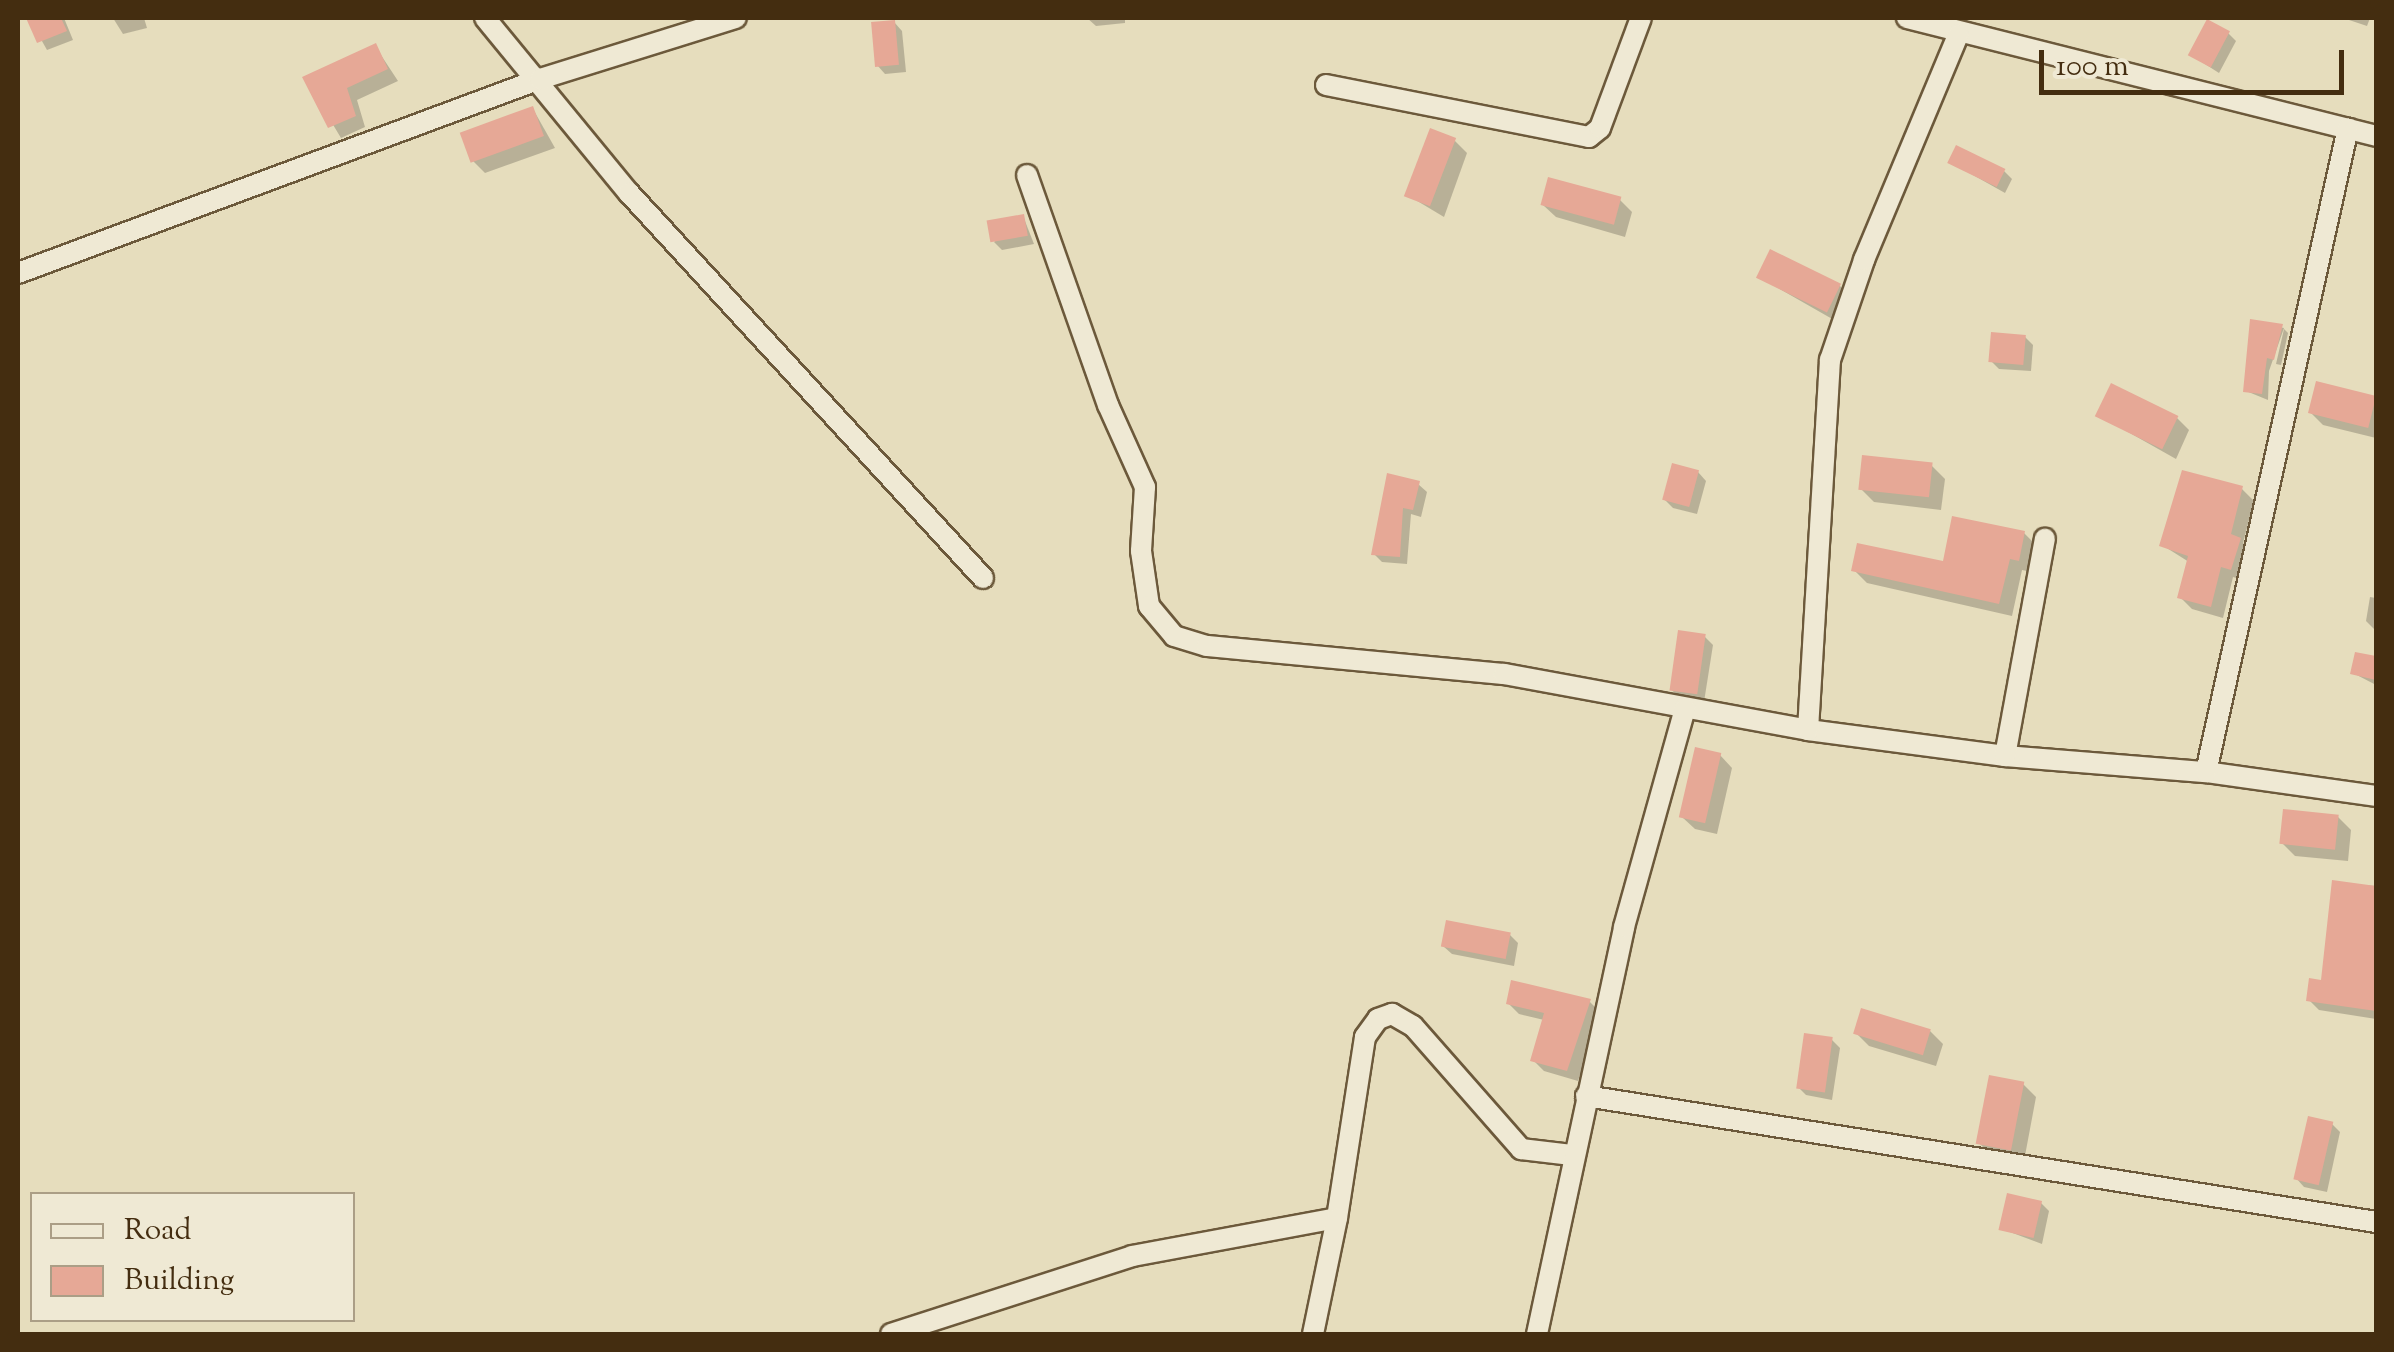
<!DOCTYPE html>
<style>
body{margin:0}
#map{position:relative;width:2394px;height:1352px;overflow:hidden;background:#e6ddbd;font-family:"Sorts Mill Goudy",serif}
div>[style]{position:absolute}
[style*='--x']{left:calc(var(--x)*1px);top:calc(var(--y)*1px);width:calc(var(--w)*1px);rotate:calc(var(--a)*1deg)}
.shadow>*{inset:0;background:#0003}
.building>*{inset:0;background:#e6a896;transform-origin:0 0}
.roads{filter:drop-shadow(2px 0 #6c593b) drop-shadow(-2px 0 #6c593b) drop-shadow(0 2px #6c593b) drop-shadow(0 -2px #6c593b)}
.street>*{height:20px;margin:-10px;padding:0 10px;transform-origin:10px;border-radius:10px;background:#efe9d4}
span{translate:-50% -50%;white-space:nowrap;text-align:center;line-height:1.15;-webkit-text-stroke:8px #efe9d4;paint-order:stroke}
.frame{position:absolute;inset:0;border:20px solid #442d10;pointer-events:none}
.legend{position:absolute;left:30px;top:1192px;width:325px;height:130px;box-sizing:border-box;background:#efe9d4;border:2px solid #ab9e86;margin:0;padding:12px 18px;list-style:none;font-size:30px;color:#442d10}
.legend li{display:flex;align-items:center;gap:20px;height:50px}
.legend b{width:50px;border:2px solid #ab9e86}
.scale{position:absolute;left:2039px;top:50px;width:305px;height:45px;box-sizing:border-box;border:5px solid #442d10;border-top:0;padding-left:12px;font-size:30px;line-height:35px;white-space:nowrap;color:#442d10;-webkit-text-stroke:8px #efe9d4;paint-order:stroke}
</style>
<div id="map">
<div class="shadow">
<i style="clip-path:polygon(29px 18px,64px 18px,73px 40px,47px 50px)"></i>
<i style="clip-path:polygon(113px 18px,144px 18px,147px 28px,123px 34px)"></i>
<i style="clip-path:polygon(1087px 18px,1125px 18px,1125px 23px,1096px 26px)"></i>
<i style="clip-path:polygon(2343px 18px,2370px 18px,2367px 26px)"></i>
<i style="clip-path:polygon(894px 22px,902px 31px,906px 72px,885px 74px,877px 65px)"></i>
<i style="clip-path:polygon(2228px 33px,2236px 41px,2219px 73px,2191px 55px)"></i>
<i style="clip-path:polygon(375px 46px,398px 81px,357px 100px,365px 127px,341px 138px,305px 78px)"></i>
<i style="clip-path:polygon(533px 109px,555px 148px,485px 173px,472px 160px)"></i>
<i style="clip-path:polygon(1454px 140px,1467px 153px,1444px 217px,1409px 196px)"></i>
<i style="clip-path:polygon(1950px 162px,2004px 171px,2012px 179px,2005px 193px)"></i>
<i style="clip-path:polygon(1619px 199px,1632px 212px,1625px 237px,1556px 217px,1543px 205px)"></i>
<i style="clip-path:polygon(1023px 216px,1034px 244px,1002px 250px,994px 242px)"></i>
<i style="clip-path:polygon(1759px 277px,1840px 286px,1853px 299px,1841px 324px)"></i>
<i style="clip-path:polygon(2252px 322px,2284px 328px,2269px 371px,2268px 400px,2246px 391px)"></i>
<i style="clip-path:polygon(2284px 329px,2288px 333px,2281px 365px,2276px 364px)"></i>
<i style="clip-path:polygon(2025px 337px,2033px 345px,2031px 371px,1999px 369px,1991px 361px)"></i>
<i style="clip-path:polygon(2318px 384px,2376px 399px,2376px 438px,2323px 425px,2310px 412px)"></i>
<i style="clip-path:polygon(2098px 415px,2177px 418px,2189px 430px,2176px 459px)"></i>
<i style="clip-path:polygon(1932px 466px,1945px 479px,1941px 510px,1874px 502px,1861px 489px)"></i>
<i style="clip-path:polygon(1698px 472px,1706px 481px,1697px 514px,1673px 508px,1665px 500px)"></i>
<i style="clip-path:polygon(1418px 484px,1427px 492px,1421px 517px,1411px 514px,1407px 564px,1382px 562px,1374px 554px)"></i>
<i style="clip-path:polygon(2242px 489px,2254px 501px,2243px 543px,2252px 552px,2243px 580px,2233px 577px,2223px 618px,2192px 609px,2180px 597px,2189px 562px,2162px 545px)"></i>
<i style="clip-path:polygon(2024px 533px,2037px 546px,2032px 572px,2022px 570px,2012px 616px,1867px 583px,1854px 570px,1945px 564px)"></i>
<i style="clip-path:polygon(2370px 597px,2376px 598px,2376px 631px,2366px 621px)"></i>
<i style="clip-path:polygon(1705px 637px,1713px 645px,1704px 702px,1679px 698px,1671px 689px)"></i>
<i style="clip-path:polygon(2357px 655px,2376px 659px,2376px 685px,2353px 673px)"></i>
<i style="clip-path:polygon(1720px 755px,1732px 768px,1717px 834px,1695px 829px,1682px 817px)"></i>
<i style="clip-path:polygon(2338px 817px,2351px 830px,2348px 861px,2295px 856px,2282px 843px)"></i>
<i style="clip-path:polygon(2335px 883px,2376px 886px,2376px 1019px,2319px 1010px,2309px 1000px,2323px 983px)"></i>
<i style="clip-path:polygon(1510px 935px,1518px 943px,1514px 966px,1452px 954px,1443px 946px)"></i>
<i style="clip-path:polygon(1589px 1001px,1600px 1012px,1578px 1081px,1544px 1071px,1533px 1060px,1544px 1020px,1519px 1014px,1508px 1003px)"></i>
<i style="clip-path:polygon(1930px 1031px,1943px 1044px,1936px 1066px,1869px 1046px,1856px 1033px)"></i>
<i style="clip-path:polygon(1832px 1040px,1840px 1048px,1832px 1100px,1806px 1095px,1798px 1087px)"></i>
<i style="clip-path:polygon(2023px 1084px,2036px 1097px,2024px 1161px,1992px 1156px,1979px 1143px)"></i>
<i style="clip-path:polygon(2332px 1124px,2340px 1132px,2327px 1192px,2304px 1187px,2296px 1178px)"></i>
<i style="clip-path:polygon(2041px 1203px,2049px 1211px,2042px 1244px,2002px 1229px)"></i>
</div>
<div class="building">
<i style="clip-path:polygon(26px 18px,61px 18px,67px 31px,37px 43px)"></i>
<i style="left:2207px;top:19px;width:26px;height:41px;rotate:28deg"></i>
<i style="left:895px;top:20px;width:45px;height:24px;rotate:85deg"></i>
<i style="clip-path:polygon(376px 43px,388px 69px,347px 88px,356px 116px,328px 128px,302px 77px)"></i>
<i style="left:533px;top:106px;width:32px;height:78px;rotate:70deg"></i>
<i style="left:1430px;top:128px;width:28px;height:73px;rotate:21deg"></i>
<i style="left:1956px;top:145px;width:55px;height:20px;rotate:26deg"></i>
<i style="left:1548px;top:177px;width:76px;height:29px;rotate:15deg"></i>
<i style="left:1024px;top:214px;width:22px;height:38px;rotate:80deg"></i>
<i style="left:1770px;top:249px;width:79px;height:32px;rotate:26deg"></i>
<i style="clip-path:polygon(2250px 319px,2283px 324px,2274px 360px,2267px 358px,2262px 394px,2243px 392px)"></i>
<i style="left:1991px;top:332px;width:35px;height:30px;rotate:5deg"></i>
<i style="left:2316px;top:381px;width:62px;height:33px;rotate:14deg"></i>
<i style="left:2111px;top:383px;width:75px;height:37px;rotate:26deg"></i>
<i style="left:1862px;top:455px;width:71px;height:35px;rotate:6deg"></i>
<i style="left:1672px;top:463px;width:28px;height:38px;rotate:15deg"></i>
<i style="clip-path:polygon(2182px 470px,2243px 486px,2231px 534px,2241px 538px,2231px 570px,2221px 567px,2211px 607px,2177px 598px,2188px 556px,2159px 546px)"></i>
<i style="clip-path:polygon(1387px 473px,1420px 481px,1413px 510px,1403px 508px,1400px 557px,1371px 555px)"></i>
<i style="clip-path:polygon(1952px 516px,2025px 531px,2019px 561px,2010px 559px,1999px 604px,1851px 571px,1857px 543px,1943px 561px)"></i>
<i style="left:1678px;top:630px;width:28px;height:61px;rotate:8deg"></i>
<i style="clip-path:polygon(2355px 652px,2376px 656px,2376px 680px,2350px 674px)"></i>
<i style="left:1695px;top:747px;width:27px;height:72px;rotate:13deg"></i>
<i style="left:2283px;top:809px;width:56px;height:35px;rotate:6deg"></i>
<i style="clip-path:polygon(2332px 880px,2376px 886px,2376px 1011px,2306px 1001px,2309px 978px,2321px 980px)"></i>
<i style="left:1446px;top:920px;width:66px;height:27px;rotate:11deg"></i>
<i style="clip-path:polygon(1511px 980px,1591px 999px,1567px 1071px,1530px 1061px,1544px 1013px,1506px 1004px)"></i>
<i style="left:1861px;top:1008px;width:73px;height:27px;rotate:17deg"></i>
<i style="left:1804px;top:1033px;width:29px;height:56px;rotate:8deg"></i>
<i style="left:1989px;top:1075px;width:36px;height:70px;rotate:11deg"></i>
<i style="left:2308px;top:1116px;width:26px;height:65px;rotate:13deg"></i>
<i style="left:2007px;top:1193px;width:36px;height:38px;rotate:13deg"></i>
</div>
<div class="roads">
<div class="street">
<i style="--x:485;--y:18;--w:227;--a:50.6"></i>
<i style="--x:629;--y:193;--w:523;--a:47.4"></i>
<i style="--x:1907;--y:18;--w:484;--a:14.1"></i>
<i style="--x:1326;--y:85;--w:268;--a:11.2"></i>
<i style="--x:1589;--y:137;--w:14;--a:-39"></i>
<i style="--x:1600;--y:128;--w:117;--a:-69.6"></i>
<i style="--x:1027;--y:175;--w:244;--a:70.6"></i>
<i style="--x:1108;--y:405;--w:90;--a:65.7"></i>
<i style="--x:1145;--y:487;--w:64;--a:93.6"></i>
<i style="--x:1141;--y:551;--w:56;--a:81.7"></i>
<i style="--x:1149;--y:606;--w:39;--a:50"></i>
<i style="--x:1174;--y:636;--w:34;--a:17"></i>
<i style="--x:1207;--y:646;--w:298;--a:5.4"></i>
<i style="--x:1504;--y:674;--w:309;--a:10.4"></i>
<i style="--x:1808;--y:730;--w:199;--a:7.5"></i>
<i style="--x:2005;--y:756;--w:202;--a:4.6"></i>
<i style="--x:2206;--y:772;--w:172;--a:8"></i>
<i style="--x:18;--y:273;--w:557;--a:-20.39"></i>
<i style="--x:540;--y:79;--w:205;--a:-17.3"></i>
<i style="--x:1808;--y:730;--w:371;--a:-86.6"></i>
<i style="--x:1830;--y:360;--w:106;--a:-71.2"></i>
<i style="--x:1864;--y:260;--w:244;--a:-67.3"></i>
<i style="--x:2005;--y:756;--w:221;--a:-79.6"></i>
<i style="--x:2206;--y:772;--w:659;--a:-77.57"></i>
<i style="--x:1586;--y:1096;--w:800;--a:9.06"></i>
<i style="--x:891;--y:1334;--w:253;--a:-17.9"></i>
<i style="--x:1132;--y:1256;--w:208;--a:-10.5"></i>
<i style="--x:1337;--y:1218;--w:183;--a:-81.2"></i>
<i style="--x:1365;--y:1037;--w:22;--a:-54"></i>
<i style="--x:1378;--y:1019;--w:15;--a:-20"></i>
<i style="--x:1392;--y:1014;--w:24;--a:30"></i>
<i style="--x:1413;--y:1026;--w:164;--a:48.7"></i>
<i style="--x:1521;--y:1149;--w:51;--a:6.7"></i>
<i style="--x:1313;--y:1334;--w:118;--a:-78.3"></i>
<i style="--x:1537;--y:1334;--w:416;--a:-77.9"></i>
<i style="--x:1624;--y:927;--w:227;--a:-74.4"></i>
</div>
</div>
<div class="frame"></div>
<ul class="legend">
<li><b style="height:12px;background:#efe9d4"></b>Road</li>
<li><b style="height:28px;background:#e6a896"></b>Building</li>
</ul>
<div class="scale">100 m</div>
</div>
